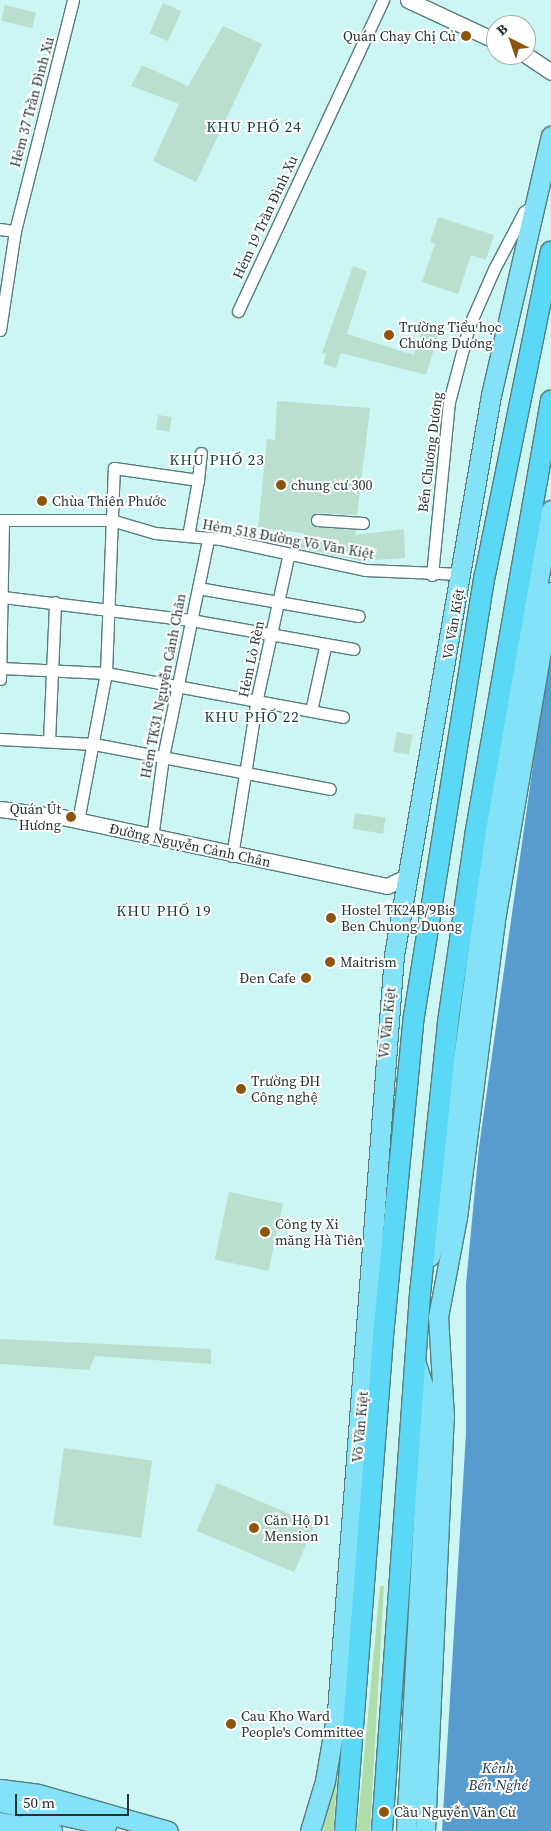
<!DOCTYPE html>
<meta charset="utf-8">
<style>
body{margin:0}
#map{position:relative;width:551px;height:1831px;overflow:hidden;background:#ccf6f4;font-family:"Source Serif 4",serif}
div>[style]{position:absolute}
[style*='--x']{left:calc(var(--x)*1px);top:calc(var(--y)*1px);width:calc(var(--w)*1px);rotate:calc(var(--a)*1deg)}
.green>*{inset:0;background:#afdca9}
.water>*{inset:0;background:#579bcf}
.building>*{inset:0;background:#bbdfcf;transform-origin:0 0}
.roads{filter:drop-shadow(1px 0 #567d7b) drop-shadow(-1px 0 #567d7b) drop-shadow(0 1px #567d7b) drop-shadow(0 -1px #567d7b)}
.minor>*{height:11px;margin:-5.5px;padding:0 5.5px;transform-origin:5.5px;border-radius:5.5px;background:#fff}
.tertiary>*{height:15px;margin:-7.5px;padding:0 7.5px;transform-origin:7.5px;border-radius:7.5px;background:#fff}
.primary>*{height:19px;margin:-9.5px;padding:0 9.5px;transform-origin:9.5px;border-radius:9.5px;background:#83e2f8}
.trunk>*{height:20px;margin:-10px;padding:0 10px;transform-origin:10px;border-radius:10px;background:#5ad8f6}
.dots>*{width:14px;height:14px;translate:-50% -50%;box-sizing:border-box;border:2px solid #fff;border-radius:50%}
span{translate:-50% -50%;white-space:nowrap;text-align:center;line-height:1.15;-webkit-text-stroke:4px #fff;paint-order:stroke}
.poi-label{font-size:14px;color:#233433}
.right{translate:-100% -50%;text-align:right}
.left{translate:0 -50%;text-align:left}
.street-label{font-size:14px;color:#233433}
.neighbourhood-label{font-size:15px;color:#113938;letter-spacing:1px}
.water-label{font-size:15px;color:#17354c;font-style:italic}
.north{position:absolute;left:486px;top:15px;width:50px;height:50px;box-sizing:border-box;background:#fff;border:1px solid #a7aead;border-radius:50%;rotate:319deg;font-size:14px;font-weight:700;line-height:20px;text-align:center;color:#233433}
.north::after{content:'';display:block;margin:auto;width:18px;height:22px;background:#8d550c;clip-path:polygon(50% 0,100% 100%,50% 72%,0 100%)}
.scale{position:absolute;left:15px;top:1794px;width:114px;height:22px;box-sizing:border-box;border:2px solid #233433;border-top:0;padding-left:6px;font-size:15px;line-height:18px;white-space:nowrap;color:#233433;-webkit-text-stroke:4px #fff;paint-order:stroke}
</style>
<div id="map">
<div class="green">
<i style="clip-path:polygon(384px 1585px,370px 1831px,357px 1831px,380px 1587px)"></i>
<i style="clip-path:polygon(339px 1758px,333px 1831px,323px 1831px,331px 1787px)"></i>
</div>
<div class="water">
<i style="clip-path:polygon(551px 638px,551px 1831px,442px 1831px,466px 1433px,466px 1284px,479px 1147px)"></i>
</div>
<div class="building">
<i style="left:163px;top:3px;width:20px;height:33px;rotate:24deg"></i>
<i style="left:5px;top:5px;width:32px;height:16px;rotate:14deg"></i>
<i style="clip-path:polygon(223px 26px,262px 44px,196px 182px,153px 161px,179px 104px,131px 86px,142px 65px,188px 86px)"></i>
<i style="clip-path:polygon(438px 217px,494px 235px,486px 260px,471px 255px,458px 294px,422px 282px,435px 244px,430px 242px)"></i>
<i style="clip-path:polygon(353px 266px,367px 271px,347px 334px,414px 355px,423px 328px,439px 333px,426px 375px,341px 353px,336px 368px,323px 364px,326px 354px,322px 353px)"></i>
<i style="clip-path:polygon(277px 401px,370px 408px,357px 515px,317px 513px,310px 523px,317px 527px,356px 530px,355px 535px,404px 529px,405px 558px,361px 561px,300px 548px,304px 533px,258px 528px,267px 439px,275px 440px)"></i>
<i style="left:158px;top:415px;width:14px;height:15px;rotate:8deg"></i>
<i style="left:397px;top:732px;width:16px;height:20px;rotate:11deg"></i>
<i style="left:355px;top:813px;width:31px;height:16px;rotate:9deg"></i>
<i style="left:229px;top:1192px;width:55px;height:69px;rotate:12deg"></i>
<i style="clip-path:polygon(0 1339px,211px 1349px,211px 1364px,95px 1356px,89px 1370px,0 1364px)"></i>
<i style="left:64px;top:1448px;width:89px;height:78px;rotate:8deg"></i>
<i style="left:217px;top:1483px;width:106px;height:52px;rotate:23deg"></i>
</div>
<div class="roads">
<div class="minor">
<i style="--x:0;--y:229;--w:15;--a:8"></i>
<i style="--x:238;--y:311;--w:343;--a:-65"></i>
<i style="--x:0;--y:330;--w:100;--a:-81.4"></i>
<i style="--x:15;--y:231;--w:238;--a:-75.9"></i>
<i style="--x:198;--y:480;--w:27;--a:-84"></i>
<i style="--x:0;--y:520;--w:111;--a:0"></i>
<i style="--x:111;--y:520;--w:46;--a:16.5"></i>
<i style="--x:155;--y:533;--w:66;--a:5.2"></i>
<i style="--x:221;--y:539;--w:147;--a:12.1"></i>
<i style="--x:365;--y:570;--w:97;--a:2.4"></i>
<i style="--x:317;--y:520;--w:46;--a:3.7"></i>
<i style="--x:432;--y:575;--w:174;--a:-84.4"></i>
<i style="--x:449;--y:402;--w:79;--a:-75.3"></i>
<i style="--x:469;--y:326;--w:62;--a:-66.3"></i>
<i style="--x:494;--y:269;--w:64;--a:-62.2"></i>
<i style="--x:524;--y:212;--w:12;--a:-35"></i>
<i style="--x:198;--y:588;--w:163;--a:9.9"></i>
<i style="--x:3;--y:597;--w:189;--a:7"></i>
<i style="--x:191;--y:620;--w:165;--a:10.1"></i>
<i style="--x:1;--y:668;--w:105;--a:2.7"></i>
<i style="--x:106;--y:673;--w:241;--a:10.5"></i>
<i style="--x:0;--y:679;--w:158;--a:-88.9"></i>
<i style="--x:311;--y:711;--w:66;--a:-77.7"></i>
<i style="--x:0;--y:739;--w:94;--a:3"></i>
<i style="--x:94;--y:744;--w:240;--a:10.8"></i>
<i style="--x:49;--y:741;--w:139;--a:-87.5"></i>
<i style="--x:78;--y:821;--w:151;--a:-79.3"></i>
<i style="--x:106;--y:673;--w:205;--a:-87.8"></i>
<i style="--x:114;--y:468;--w:85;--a:8.1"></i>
<i style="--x:198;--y:480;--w:57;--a:100.1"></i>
<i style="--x:152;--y:838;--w:82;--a:-82.3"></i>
<i style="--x:163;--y:757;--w:223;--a:-78.3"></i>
<i style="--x:232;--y:856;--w:160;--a:-81"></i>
<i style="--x:257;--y:698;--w:144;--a:-77.6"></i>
</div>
<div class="tertiary">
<i style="--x:408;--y:0;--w:97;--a:25"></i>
<i style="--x:526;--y:55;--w:30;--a:34"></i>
<i style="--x:0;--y:809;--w:63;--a:7.4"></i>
<i style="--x:62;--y:817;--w:332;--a:12"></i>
<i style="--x:387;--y:886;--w:23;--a:-25"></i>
</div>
<div class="primary">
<i style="--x:430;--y:1256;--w:57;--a:-75.7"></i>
<i style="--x:444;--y:1201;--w:378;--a:-82.4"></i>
<i style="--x:494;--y:826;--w:321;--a:-79.8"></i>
<i style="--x:0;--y:1789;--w:38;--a:7"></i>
<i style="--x:38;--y:1794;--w:135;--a:15.9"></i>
<i style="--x:0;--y:1802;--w:109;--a:12.1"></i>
<i style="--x:0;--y:1822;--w:53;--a:9.8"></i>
<i style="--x:310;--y:1831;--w:52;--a:-73.3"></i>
<i style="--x:325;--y:1781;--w:71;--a:-80.3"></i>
<i style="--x:337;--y:1711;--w:758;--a:-85.69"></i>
<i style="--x:394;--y:955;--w:568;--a:-80.17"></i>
<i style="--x:491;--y:395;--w:266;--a:-77"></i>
<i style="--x:406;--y:1831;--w:429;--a:-86.9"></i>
<i style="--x:429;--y:1403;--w:41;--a:-108.4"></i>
<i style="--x:425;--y:1831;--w:414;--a:-87.4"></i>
<i style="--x:444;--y:1417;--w:100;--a:-93.4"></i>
<i style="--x:438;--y:1317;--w:102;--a:-79.2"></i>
<i style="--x:457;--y:1217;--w:305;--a:-82.7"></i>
<i style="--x:496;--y:914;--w:327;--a:-80.3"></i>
</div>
<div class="trunk">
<i style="--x:345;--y:1831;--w:496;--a:-85.6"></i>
<i style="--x:383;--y:1336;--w:321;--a:-84.5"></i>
<i style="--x:414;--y:1016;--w:447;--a:-80.9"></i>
<i style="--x:485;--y:575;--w:330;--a:-78.5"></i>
<i style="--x:382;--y:1831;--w:538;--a:-85.95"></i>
<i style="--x:420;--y:1294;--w:273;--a:-84.1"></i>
<i style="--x:448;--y:1022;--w:194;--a:-81.7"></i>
<i style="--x:476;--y:830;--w:436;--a:-80.1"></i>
</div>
</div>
<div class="dots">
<i style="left:466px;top:36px;background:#8d550c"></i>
<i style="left:389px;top:335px;background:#8d550c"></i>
<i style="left:281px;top:485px;background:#8d550c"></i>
<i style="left:42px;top:501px;background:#8d550c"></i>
<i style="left:71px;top:817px;background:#8d550c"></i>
<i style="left:331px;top:918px;background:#8d550c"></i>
<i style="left:330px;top:962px;background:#8d550c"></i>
<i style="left:306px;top:978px;background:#8d550c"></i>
<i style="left:241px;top:1089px;background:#8d550c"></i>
<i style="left:265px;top:1232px;background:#8d550c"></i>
<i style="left:254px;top:1528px;background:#8d550c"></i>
<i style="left:231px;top:1724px;background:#8d550c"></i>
<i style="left:384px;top:1812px;background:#8d550c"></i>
</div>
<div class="poi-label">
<span class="right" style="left:456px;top:36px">Quán Chay Chị Củ</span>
<span class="left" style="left:399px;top:335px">Trường Tiểu học<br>Chương Dương</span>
<span class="left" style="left:291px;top:485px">chung cư 300</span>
<span class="left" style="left:52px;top:501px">Chùa Thiên Phước</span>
<span class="right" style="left:61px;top:817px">Quán Út<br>Hương</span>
<span class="left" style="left:341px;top:918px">Hostel TK24B/9Bis<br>Ben Chuong Duong</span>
<span class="left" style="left:340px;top:962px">Maitrism</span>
<span class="right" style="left:296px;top:978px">Đen Cafe</span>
<span class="left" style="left:251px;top:1089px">Trường ĐH<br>Công nghệ</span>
<span class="left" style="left:275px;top:1232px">Công ty Xi<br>măng Hà Tiên</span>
<span class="left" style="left:264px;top:1528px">Căn Hộ D1<br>Mension</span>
<span class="left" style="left:241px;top:1724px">Cau Kho Ward<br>People's Committee</span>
<span class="left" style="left:394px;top:1812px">Cầu Nguyễn Văn Cừ</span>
</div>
<div class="street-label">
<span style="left:32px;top:102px;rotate:-75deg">Hẻm 37 Trần Ðình Xu</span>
<span style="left:265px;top:217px;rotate:-65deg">Hẻm 19 Trần Ðình Xu</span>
<span style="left:430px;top:452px;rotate:-83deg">Bến Chương Dương</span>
<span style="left:288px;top:539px;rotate:10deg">Hẻm 518 Đường Võ Văn Kiệt</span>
<span style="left:453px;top:624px;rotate:-80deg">Võ Văn Kiệt</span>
<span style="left:251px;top:659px;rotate:-78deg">Hẻm Lò Rèn</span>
<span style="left:163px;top:686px;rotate:-79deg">Hẻm TK31 Nguyễn Cảnh Chân</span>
<span style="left:190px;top:845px;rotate:12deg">Đường Nguyễn Cảnh Chân</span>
<span style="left:387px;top:1023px;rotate:-84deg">Võ Văn Kiệt</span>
<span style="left:360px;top:1427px;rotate:-85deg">Võ Văn Kiệt</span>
</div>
<div class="neighbourhood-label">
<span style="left:254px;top:127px">KHU PHỐ 24</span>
<span style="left:217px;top:460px">KHU PHỐ 23</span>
<span style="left:252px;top:717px">KHU PHỐ 22</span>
<span style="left:164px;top:911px">KHU PHỐ 19</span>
</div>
<div class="water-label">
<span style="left:498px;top:1776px">Kênh<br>Bến Nghé</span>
</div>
<div class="north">B</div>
<div class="scale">50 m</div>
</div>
